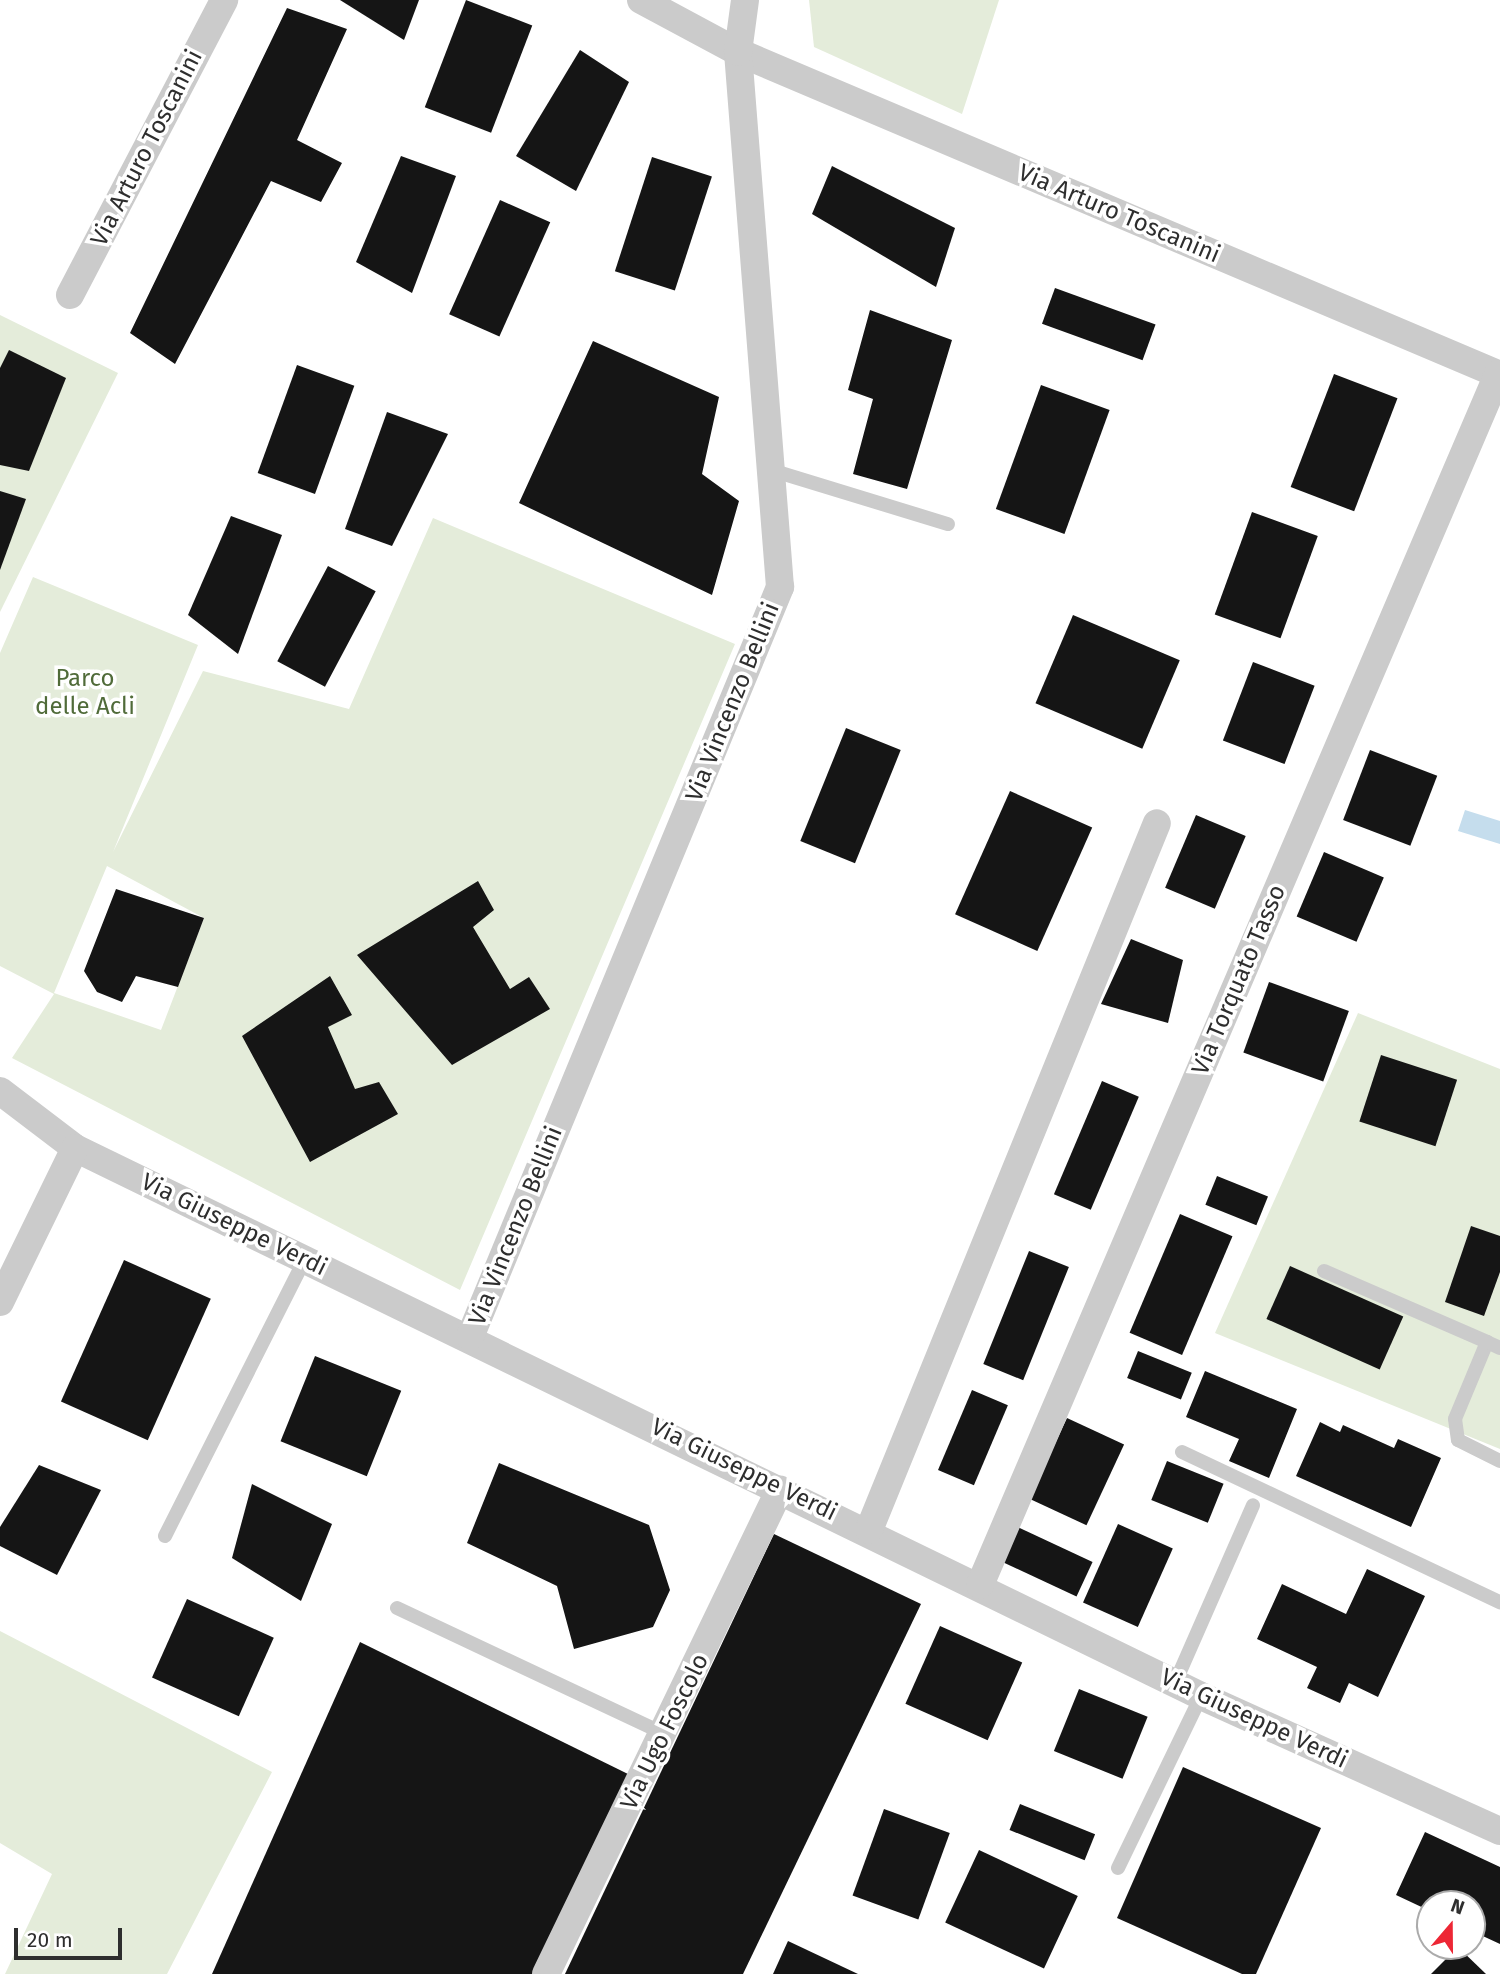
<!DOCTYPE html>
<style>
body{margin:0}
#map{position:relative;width:1500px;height:1974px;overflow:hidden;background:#fff;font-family:"Fira Sans",sans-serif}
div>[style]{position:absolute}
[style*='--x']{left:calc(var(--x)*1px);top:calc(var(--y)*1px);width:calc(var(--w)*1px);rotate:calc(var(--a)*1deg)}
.green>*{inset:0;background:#e4ecda}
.water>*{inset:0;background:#c5dded}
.building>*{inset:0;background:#151515;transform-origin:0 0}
.service>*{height:14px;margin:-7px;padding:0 7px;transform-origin:7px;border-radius:7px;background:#cbcbcb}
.minor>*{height:28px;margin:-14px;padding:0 14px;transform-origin:14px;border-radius:14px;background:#cbcbcb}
span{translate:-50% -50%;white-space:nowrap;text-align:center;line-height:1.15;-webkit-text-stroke:7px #fff;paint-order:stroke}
.street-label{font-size:24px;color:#2e2e2e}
.park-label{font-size:24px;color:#506b39}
.north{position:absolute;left:1416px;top:1890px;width:70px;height:70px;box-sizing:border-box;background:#fff;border:2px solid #ababab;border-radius:50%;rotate:20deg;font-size:19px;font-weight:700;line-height:28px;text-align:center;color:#2e2e2e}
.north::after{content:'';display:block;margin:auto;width:24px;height:32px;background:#ed2735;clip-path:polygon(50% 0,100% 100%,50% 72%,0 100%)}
.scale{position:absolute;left:14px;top:1928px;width:108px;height:32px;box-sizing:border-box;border:4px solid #2e2e2e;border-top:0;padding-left:9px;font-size:21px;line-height:24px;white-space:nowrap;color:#2e2e2e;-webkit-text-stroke:5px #fff;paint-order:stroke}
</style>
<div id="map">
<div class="green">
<i style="clip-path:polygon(809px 0,999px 0,962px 114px,814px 47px)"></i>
<i style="clip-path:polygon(0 315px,118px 373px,0 612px)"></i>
<i style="clip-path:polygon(evenodd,433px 518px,735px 644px,460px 1290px,12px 1058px,54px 994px,0 966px,0 653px,33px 577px,198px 645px,113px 852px,203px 671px,349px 709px,433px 518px,107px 866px,204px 918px,161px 1030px,54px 993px,107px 866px)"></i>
<i style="clip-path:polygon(1358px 1013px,1500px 1069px,1500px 1449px,1215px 1333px)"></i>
<i style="clip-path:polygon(0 1631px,272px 1772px,167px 1974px,5px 1974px,52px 1874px,0 1843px)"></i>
</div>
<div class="water">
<i style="clip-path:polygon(1465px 810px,1500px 821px,1500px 844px,1458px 831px)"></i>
</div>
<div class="building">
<i style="clip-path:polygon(340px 0,419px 0,404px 40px)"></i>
<i style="left:466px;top:0;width:71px;height:115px;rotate:21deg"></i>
<i style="clip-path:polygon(287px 8px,347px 29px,297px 140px,342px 163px,321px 202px,271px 181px,175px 364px,130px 333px)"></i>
<i style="clip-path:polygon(580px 50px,629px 82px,576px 191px,516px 156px)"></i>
<i style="clip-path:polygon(401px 156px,456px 176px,412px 293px,356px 262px)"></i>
<i style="left:652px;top:157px;width:63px;height:120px;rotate:18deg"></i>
<i style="clip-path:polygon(832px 166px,955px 228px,936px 287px,812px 214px)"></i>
<i style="left:500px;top:200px;width:55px;height:125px;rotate:24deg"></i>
<i style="left:1055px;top:288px;width:107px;height:38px;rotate:20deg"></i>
<i style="clip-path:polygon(870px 310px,952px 340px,907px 489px,853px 474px,873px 399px,848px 390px)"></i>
<i style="clip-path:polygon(593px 341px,719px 397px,702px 474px,739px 501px,712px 595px,519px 503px)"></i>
<i style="clip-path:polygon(9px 350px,66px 378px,29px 471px,0 465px,0 368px)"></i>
<i style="left:297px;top:365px;width:61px;height:115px;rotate:20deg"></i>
<i style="left:1334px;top:374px;width:68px;height:121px;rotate:21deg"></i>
<i style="left:1041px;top:385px;width:73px;height:132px;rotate:20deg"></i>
<i style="clip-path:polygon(387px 412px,448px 434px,392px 546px,345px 529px)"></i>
<i style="clip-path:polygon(0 491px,26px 499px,0 570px)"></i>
<i style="left:1252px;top:512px;width:70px;height:109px;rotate:20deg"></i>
<i style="clip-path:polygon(231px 516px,282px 535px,238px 654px,188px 615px)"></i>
<i style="left:328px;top:566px;width:54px;height:108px;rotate:28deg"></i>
<i style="left:1073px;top:615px;width:116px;height:96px;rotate:23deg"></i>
<i style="left:1253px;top:662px;width:66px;height:84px;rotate:21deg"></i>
<i style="left:846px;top:728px;width:59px;height:122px;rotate:22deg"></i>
<i style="left:1370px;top:750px;width:72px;height:75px;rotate:21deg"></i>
<i style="left:1010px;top:791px;width:90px;height:135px;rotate:24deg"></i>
<i style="left:1196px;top:815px;width:54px;height:79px;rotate:23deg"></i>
<i style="left:1324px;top:852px;width:65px;height:70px;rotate:23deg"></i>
<i style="clip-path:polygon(478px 881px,494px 910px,473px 927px,510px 989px,529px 977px,550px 1009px,452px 1065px,357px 955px)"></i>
<i style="clip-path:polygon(116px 889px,204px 918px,178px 987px,136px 976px,122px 1002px,97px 992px,84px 971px)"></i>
<i style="clip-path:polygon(1131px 939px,1183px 960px,1168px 1023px,1101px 1004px)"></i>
<i style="clip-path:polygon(330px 976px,352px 1015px,328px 1027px,355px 1089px,379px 1082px,398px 1114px,310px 1162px,242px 1036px)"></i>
<i style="left:1269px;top:982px;width:85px;height:75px;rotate:20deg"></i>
<i style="left:1381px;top:1055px;width:80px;height:70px;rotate:18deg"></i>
<i style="left:1102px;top:1081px;width:40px;height:123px;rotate:23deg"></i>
<i style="left:1217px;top:1176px;width:55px;height:31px;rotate:22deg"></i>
<i style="left:1180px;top:1214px;width:57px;height:129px;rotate:23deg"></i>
<i style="clip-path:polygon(1471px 1226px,1500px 1236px,1500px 1272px,1484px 1316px,1445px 1302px)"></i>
<i style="left:1029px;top:1251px;width:43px;height:122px;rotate:22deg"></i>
<i style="left:124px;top:1260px;width:95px;height:155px;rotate:24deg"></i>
<i style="left:1290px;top:1266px;width:124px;height:58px;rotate:24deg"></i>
<i style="left:1138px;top:1351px;width:58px;height:29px;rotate:22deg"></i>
<i style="left:315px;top:1356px;width:93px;height:92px;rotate:22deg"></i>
<i style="clip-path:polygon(1205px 1371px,1297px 1409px,1269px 1478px,1229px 1461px,1239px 1439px,1186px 1417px)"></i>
<i style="left:972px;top:1390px;width:39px;height:87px;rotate:23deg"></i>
<i style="left:1067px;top:1418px;width:63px;height:89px;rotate:25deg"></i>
<i style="clip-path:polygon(1320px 1422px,1340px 1432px,1343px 1425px,1394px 1448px,1398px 1439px,1441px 1458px,1411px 1527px,1296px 1476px)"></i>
<i style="left:1167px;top:1461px;width:61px;height:42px;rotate:22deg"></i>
<i style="clip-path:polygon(499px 1463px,649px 1525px,670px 1590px,653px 1627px,574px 1649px,557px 1586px,467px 1543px)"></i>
<i style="clip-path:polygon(39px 1465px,101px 1490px,57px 1575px,0 1546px,0 1527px)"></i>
<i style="clip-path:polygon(252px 1484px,332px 1524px,301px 1601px,232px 1558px)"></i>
<i style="left:1011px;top:1524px;width:90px;height:38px;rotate:25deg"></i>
<i style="left:1118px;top:1524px;width:60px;height:86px;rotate:24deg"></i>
<i style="clip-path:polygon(774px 1534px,921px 1604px,743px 1974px,565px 1974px)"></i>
<i style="clip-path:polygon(1367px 1569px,1425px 1596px,1378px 1697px,1349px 1683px,1340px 1703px,1307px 1688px,1317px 1667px,1257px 1639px,1282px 1584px,1346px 1614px)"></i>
<i style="left:187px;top:1599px;width:95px;height:86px;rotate:24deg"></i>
<i style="left:940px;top:1626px;width:90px;height:85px;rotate:24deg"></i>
<i style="clip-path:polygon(360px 1642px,628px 1774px,534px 1974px,212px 1974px)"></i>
<i style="left:1079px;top:1689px;width:74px;height:67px;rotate:22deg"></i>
<i style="clip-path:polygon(1183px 1767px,1321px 1828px,1256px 1974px,1242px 1974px,1117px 1918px)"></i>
<i style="left:1020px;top:1804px;width:81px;height:28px;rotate:22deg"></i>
<i style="left:884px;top:1809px;width:70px;height:92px;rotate:20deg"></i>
<i style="clip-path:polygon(1425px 1832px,1500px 1867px,1500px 1944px,1472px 1931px,1472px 1904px,1430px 1904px,1430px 1911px,1396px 1895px)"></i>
<i style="left:979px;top:1850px;width:109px;height:80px;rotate:25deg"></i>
<i style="clip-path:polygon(788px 1941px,858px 1974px,773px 1974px)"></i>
<i style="clip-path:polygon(1458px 1947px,1486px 1974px,1431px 1974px)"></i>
</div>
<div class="service">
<i style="--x:771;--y:470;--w:185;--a:17"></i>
<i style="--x:1324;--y:1271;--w:178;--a:23.5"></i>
<i style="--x:1487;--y:1342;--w:83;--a:112.6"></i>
<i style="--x:1455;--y:1419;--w:21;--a:82"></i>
<i style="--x:1458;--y:1440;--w:47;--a:26.6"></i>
<i style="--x:1487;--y:1342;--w:14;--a:25"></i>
<i style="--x:1182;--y:1452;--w:352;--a:25.3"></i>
<i style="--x:165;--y:1536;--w:310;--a:-63.2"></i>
<i style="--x:397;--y:1608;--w:296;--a:25.2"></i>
<i style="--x:1175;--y:1683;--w:194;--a:-66.3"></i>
<i style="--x:1118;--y:1868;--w:191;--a:-64.2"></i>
</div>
<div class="minor">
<i style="--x:641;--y:0;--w:110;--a:28.2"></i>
<i style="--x:738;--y:52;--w:828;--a:22.97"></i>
<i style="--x:70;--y:295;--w:333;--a:-62.4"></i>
<i style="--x:0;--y:1091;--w:94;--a:37.2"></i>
<i style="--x:75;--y:1148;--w:1252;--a:25.95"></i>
<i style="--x:1201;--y:1696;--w:328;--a:24.3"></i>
<i style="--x:0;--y:1302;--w:171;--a:-64"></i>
<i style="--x:470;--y:1337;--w:812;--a:-67.54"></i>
<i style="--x:780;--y:587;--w:537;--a:-94.49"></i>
<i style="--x:738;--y:52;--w:52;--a:-82.3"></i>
<i style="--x:869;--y:1530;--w:763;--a:-67.84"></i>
<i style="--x:980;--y:1585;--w:1317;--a:-66.84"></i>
<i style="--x:546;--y:1974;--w:538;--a:-64.24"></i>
</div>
<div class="street-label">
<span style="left:147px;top:148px;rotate:-63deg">Via Arturo Toscanini</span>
<span style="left:1119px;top:214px;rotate:23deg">Via Arturo Toscanini</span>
<span style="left:733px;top:702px;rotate:-68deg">Via Vincenzo Bellini</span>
<span style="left:1239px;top:980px;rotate:-67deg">Via Torquato Tasso</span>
<span style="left:234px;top:1225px;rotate:26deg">Via Giuseppe Verdi</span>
<span style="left:516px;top:1226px;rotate:-68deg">Via Vincenzo Bellini</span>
<span style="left:744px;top:1470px;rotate:26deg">Via Giuseppe Verdi</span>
<span style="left:1254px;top:1719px;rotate:25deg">Via Giuseppe Verdi</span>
<span style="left:665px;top:1732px;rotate:-64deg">Via Ugo Foscolo</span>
</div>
<div class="park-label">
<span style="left:85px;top:693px">Parco<br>delle Acli</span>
</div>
<div class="north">N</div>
<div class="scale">20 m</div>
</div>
